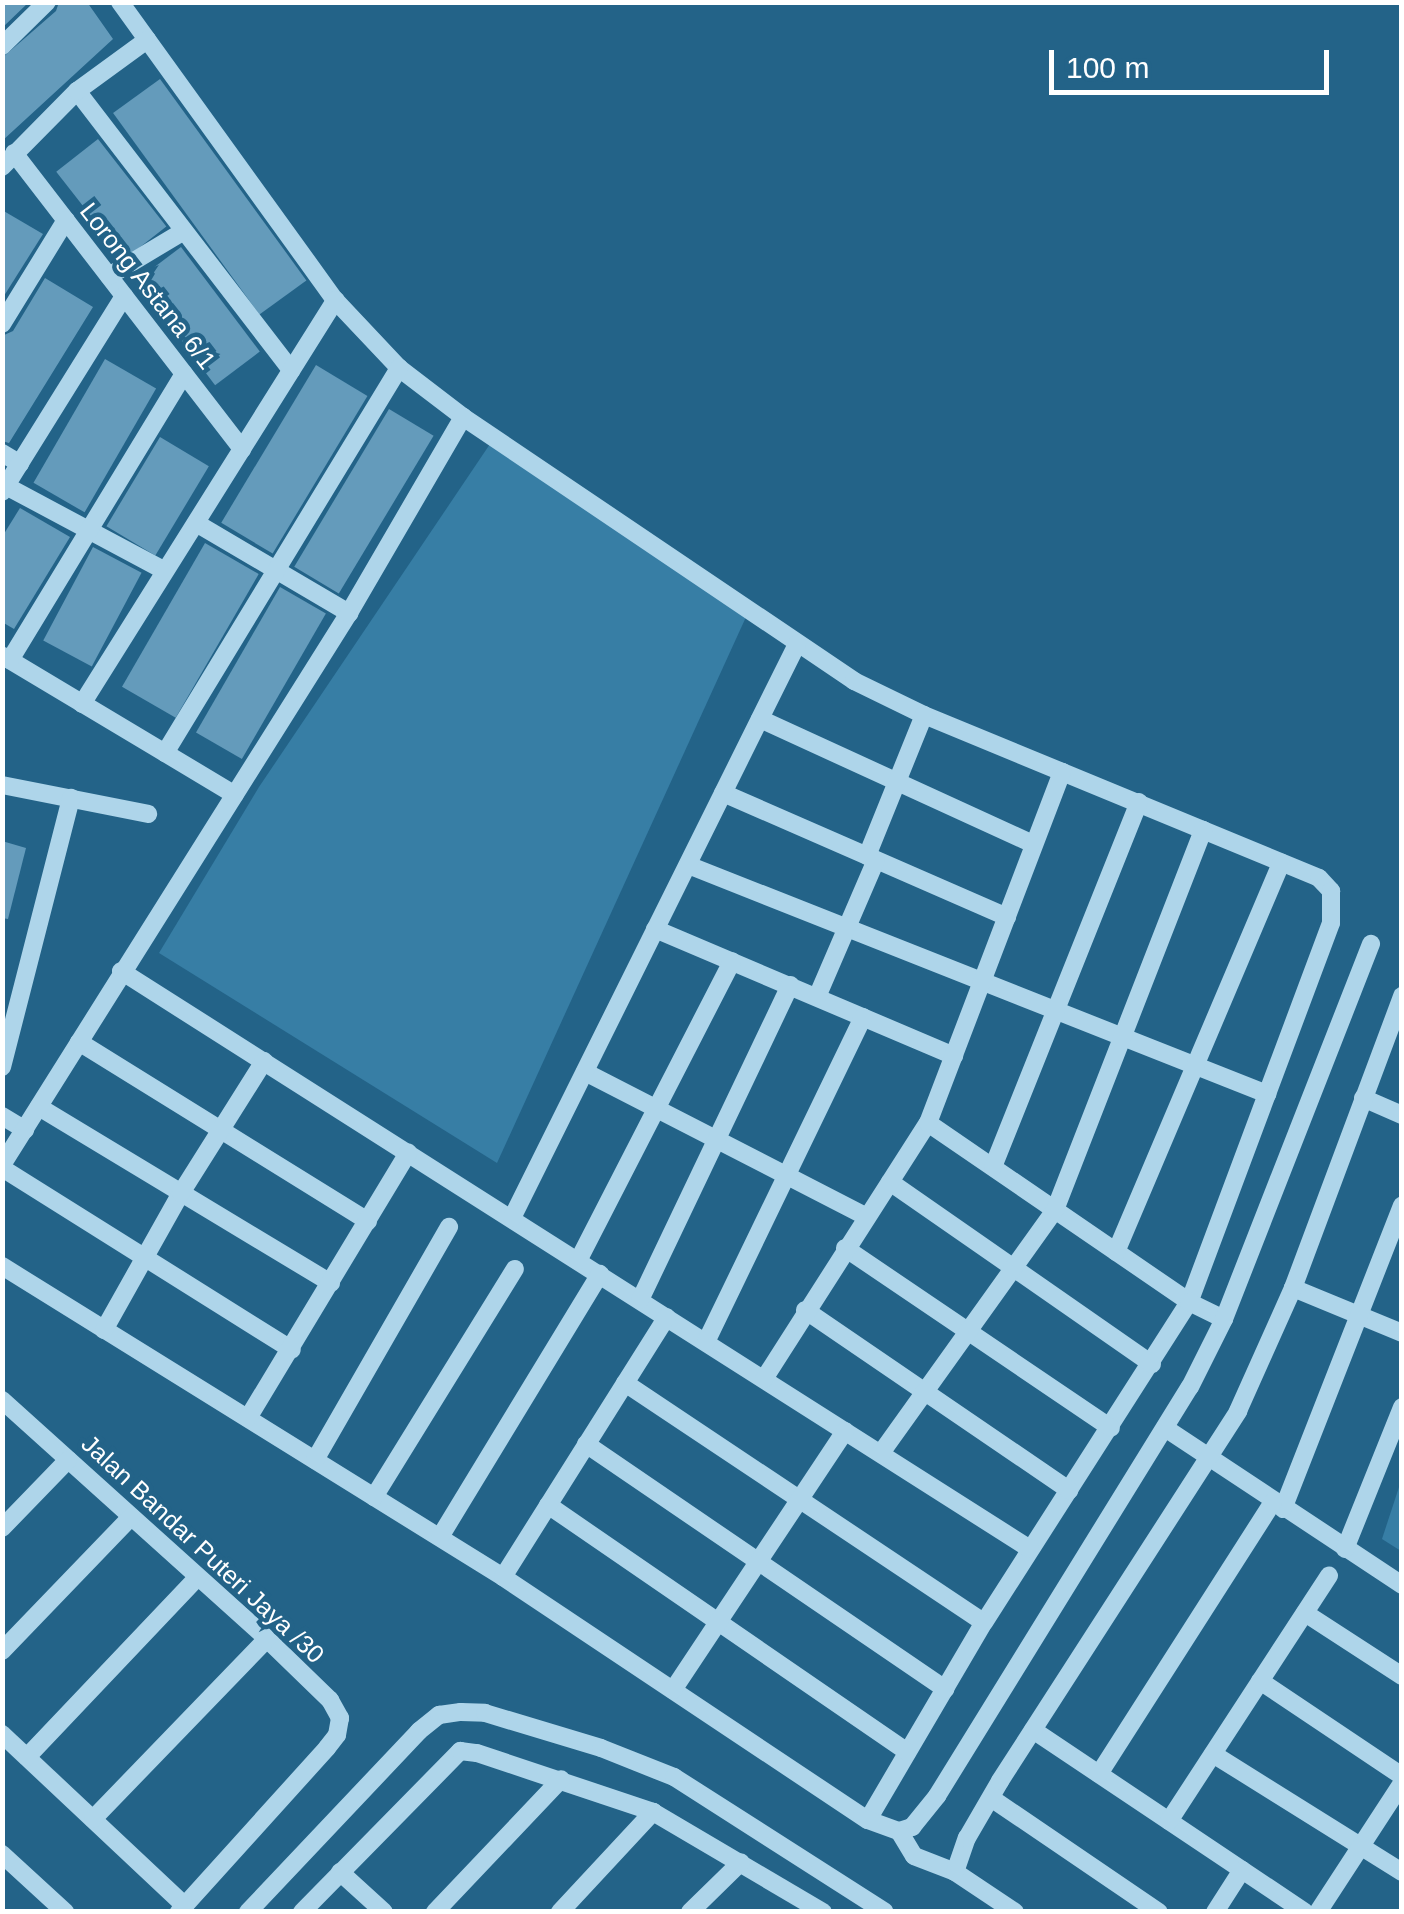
<!DOCTYPE html>
<style>
body{margin:0}
#map{position:relative;width:1404px;height:1914px;overflow:hidden;background:#236388;font-family:Arial,sans-serif}
div>[style]{position:absolute}
[style*='--x']{left:calc(var(--x)*1px);top:calc(var(--y)*1px);width:calc(var(--w)*1px);rotate:calc(var(--a)*1deg)}
.green>*{inset:0;background:#377ea5}
.building>*{inset:0;background:#649bbb;transform-origin:0 0}
.minor>*{height:18px;margin:-9px;padding:0 9px;transform-origin:9px;border-radius:9px;background:#aed5ea}
span{translate:-50% -50%;white-space:nowrap;text-align:center;line-height:1.15;-webkit-text-stroke:9px #236388;paint-order:stroke}
.street-label{font-size:25px;color:#fff}
.frame{position:absolute;inset:0;border:5px solid #fff;pointer-events:none}
.scale{position:absolute;left:1049px;top:50px;width:280px;height:45px;box-sizing:border-box;border:5px solid #fff;border-top:0;padding-left:12px;font-size:30px;line-height:35px;white-space:nowrap;color:#fff;-webkit-text-stroke:8px #236388;paint-order:stroke}
</style>
<div id="map">
<div class="green">
<i style="clip-path:polygon(490px 444px,746px 617px,497px 1163px,159px 953px,259px 787px)"></i>
<i style="clip-path:polygon(1401px 1481px,1401px 1551px,1382px 1539px)"></i>
</div>
<div class="building">
<i style="clip-path:polygon(2px 2px,29px 2px,2px 28px)"></i>
<i style="clip-path:polygon(59px 2px,87px 2px,113px 39px,2px 141px,2px 58px,56px 11px)"></i>
<i style="left:160px;top:79px;width:249px;height:58px;rotate:54deg"></i>
<i style="left:98px;top:139px;width:111px;height:53px;rotate:52deg"></i>
<i style="clip-path:polygon(2px 210px,43px 234px,2px 299px)"></i>
<i style="left:181px;top:247px;width:131px;height:56px;rotate:53deg"></i>
<i style="clip-path:polygon(45px 278px,93px 307px,9px 443px,2px 441px,2px 336px,13px 331px)"></i>
<i style="left:105px;top:359px;width:59px;height:143px;rotate:30deg"></i>
<i style="left:316px;top:365px;width:60px;height:184px;rotate:31deg"></i>
<i style="left:389px;top:409px;width:52px;height:184px;rotate:31deg"></i>
<i style="left:160px;top:437px;width:57px;height:104px;rotate:31deg"></i>
<i style="clip-path:polygon(20px 508px,70px 537px,14px 629px,2px 622px,2px 537px)"></i>
<i style="left:205px;top:543px;width:62px;height:166px;rotate:30deg"></i>
<i style="left:93px;top:547px;width:55px;height:106px;rotate:28deg"></i>
<i style="left:280px;top:587px;width:53px;height:168px;rotate:30deg"></i>
<i style="clip-path:polygon(2px 841px,26px 848px,8px 919px,2px 918px)"></i>
</div>
<div class="minor">
<i style="--x:120;--y:2;--w:367;--a:54.2"></i>
<i style="--x:335;--y:300;--w:93;--a:46.7"></i>
<i style="--x:399;--y:368;--w:81;--a:37.4"></i>
<i style="--x:463;--y:417;--w:472;--a:34"></i>
<i style="--x:854;--y:681;--w:78;--a:25.9"></i>
<i style="--x:924;--y:715;--w:427;--a:22.4"></i>
<i style="--x:1319;--y:878;--w:18;--a:47"></i>
<i style="--x:1331;--y:891;--w:32;--a:90"></i>
<i style="--x:1331;--y:923;--w:405;--a:110.5"></i>
<i style="--x:1189;--y:1302;--w:380;--a:122.6"></i>
<i style="--x:984;--y:1622;--w:229;--a:120.4"></i>
<i style="--x:2;--y:46;--w:63;--a:-44.4"></i>
<i style="--x:77;--y:91;--w:352;--a:52.5"></i>
<i style="--x:14;--y:153;--w:374;--a:52.4"></i>
<i style="--x:2;--y:167;--w:107;--a:-45.4"></i>
<i style="--x:77;--y:91;--w:87;--a:-36.1"></i>
<i style="--x:109;--y:276;--w:87;--a:-31"></i>
<i style="--x:2;--y:324;--w:122;--a:-58.4"></i>
<i style="--x:2;--y:453;--w:21;--a:31"></i>
<i style="--x:6;--y:486;--w:180;--a:28.1"></i>
<i style="--x:2;--y:492;--w:231;--a:-58.1"></i>
<i style="--x:196;--y:523;--w:178;--a:30.5"></i>
<i style="--x:3;--y:656;--w:270;--a:30.9"></i>
<i style="--x:10;--y:660;--w:335;--a:-58.7"></i>
<i style="--x:82;--y:704;--w:477;--a:-57.9"></i>
<i style="--x:760;--y:719;--w:300;--a:24.6"></i>
<i style="--x:165;--y:753;--w:451;--a:-58.7"></i>
<i style="--x:2;--y:785;--w:149;--a:11.2"></i>
<i style="--x:723;--y:793;--w:310;--a:23.6"></i>
<i style="--x:867;--y:856;--w:152;--a:-68"></i>
<i style="--x:688;--y:865;--w:623;--a:21.58"></i>
<i style="--x:655;--y:929;--w:325;--a:23"></i>
<i style="--x:121;--y:971;--w:1077;--a:32.45"></i>
<i style="--x:817;--y:997;--w:149;--a:-66.7"></i>
<i style="--x:79;--y:1042;--w:340;--a:31.8"></i>
<i style="--x:2;--y:1067;--w:278;--a:-75.6"></i>
<i style="--x:585;--y:1072;--w:315;--a:27.2"></i>
<i style="--x:1363;--y:1098;--w:43;--a:23.6"></i>
<i style="--x:39;--y:1107;--w:341;--a:31.1"></i>
<i style="--x:2;--y:1116;--w:27;--a:31"></i>
<i style="--x:928;--y:1123;--w:316;--a:34.4"></i>
<i style="--x:1189;--y:1302;--w:39;--a:26"></i>
<i style="--x:2;--y:1165;--w:652;--a:-57.85"></i>
<i style="--x:349;--y:613;--w:227;--a:-59.8"></i>
<i style="--x:993;--y:1167;--w:393;--a:-68.2"></i>
<i style="--x:2;--y:1168;--w:342;--a:32.1"></i>
<i style="--x:890;--y:1182;--w:319;--a:34.8"></i>
<i style="--x:512;--y:1218;--w:641;--a:-63.59"></i>
<i style="--x:845;--y:1248;--w:321;--a:34.1"></i>
<i style="--x:1116;--y:1252;--w:423;--a:-67"></i>
<i style="--x:578;--y:1261;--w:337;--a:-62.8"></i>
<i style="--x:2;--y:1266;--w:590;--a:31.83"></i>
<i style="--x:503;--y:1577;--w:438;--a:33.7"></i>
<i style="--x:868;--y:1820;--w:33;--a:20"></i>
<i style="--x:899;--y:1831;--w:14;--a:-17"></i>
<i style="--x:912;--y:1827;--w:40;--a:-51"></i>
<i style="--x:937;--y:1796;--w:481;--a:-58.3"></i>
<i style="--x:1190;--y:1387;--w:76;--a:-63.4"></i>
<i style="--x:1224;--y:1319;--w:403;--a:-68.6"></i>
<i style="--x:1293;--y:1288;--w:118;--a:22.4"></i>
<i style="--x:640;--y:1300;--w:349;--a:-64.5"></i>
<i style="--x:805;--y:1310;--w:320;--a:34.3"></i>
<i style="--x:104;--y:1330;--w:157;--a:-60.7"></i>
<i style="--x:181;--y:1193;--w:156;--a:-57.8"></i>
<i style="--x:706;--y:1342;--w:361;--a:-64.2"></i>
<i style="--x:764;--y:1379;--w:304;--a:-57.4"></i>
<i style="--x:928;--y:1123;--w:376;--a:-69.1"></i>
<i style="--x:625;--y:1383;--w:431;--a:33.7"></i>
<i style="--x:2;--y:1400;--w:357;--a:42"></i>
<i style="--x:267;--y:1639;--w:88;--a:44.1"></i>
<i style="--x:330;--y:1700;--w:21;--a:61"></i>
<i style="--x:340;--y:1718;--w:17;--a:100"></i>
<i style="--x:337;--y:1735;--w:16;--a:128"></i>
<i style="--x:327;--y:1748;--w:221;--a:132.1"></i>
<i style="--x:248;--y:1418;--w:310;--a:-58.9"></i>
<i style="--x:1165;--y:1428;--w:284;--a:33.5"></i>
<i style="--x:586;--y:1444;--w:435;--a:34.3"></i>
<i style="--x:881;--y:1453;--w:299;--a:-54.4"></i>
<i style="--x:1055;--y:1210;--w:408;--a:-68.7"></i>
<i style="--x:315;--y:1460;--w:269;--a:-60.1"></i>
<i style="--x:374;--y:1497;--w:268;--a:-58.3"></i>
<i style="--x:548;--y:1505;--w:436;--a:34.5"></i>
<i style="--x:1283;--y:1509;--w:326;--a:-68.6"></i>
<i style="--x:2;--y:1528;--w:95;--a:-45.9"></i>
<i style="--x:440;--y:1537;--w:308;--a:-58.7"></i>
<i style="--x:1345;--y:1549;--w:153;--a:-68.1"></i>
<i style="--x:503;--y:1577;--w:307;--a:-57.8"></i>
<i style="--x:1305;--y:1613;--w:116;--a:33"></i>
<i style="--x:2;--y:1651;--w:186;--a:-46.1"></i>
<i style="--x:1260;--y:1681;--w:171;--a:33.8"></i>
<i style="--x:673;--y:1690;--w:311;--a:-56.4"></i>
<i style="--x:1033;--y:1730;--w:327;--a:33.8"></i>
<i style="--x:2;--y:1734;--w:251;--a:43.2"></i>
<i style="--x:1213;--y:1754;--w:223;--a:32"></i>
<i style="--x:27;--y:1757;--w:248;--a:-46.5"></i>
<i style="--x:1099;--y:1774;--w:323;--a:-57.4"></i>
<i style="--x:991;--y:1798;--w:203;--a:34.2"></i>
<i style="--x:93;--y:1819;--w:250;--a:-46"></i>
<i style="--x:1169;--y:1821;--w:293;--a:-56.9"></i>
<i style="--x:899;--y:1831;--w:29;--a:59"></i>
<i style="--x:914;--y:1856;--w:44;--a:21.3"></i>
<i style="--x:955;--y:1872;--w:72;--a:33.7"></i>
<i style="--x:2;--y:1854;--w:86;--a:42.6"></i>
<i style="--x:340;--y:1872;--w:59;--a:42.3"></i>
<i style="--x:955;--y:1872;--w:36;--a:-71"></i>
<i style="--x:967;--y:1838;--w:66;--a:-59.9"></i>
<i style="--x:1000;--y:1781;--w:440;--a:-57.2"></i>
<i style="--x:1238;--y:1411;--w:135;--a:-65.9"></i>
<i style="--x:1293;--y:1288;--w:312;--a:-69.5"></i>
<i style="--x:248;--y:1912;--w:249;--a:-46.6"></i>
<i style="--x:419;--y:1731;--w:26;--a:-39"></i>
<i style="--x:439;--y:1715;--w:22;--a:-8"></i>
<i style="--x:461;--y:1712;--w:24;--a:2"></i>
<i style="--x:485;--y:1713;--w:121;--a:16.8"></i>
<i style="--x:601;--y:1748;--w:79;--a:21.7"></i>
<i style="--x:674;--y:1777;--w:250;--a:32.6"></i>
<i style="--x:302;--y:1912;--w:226;--a:-45.5"></i>
<i style="--x:460;--y:1751;--w:17;--a:7"></i>
<i style="--x:477;--y:1753;--w:186;--a:18.5"></i>
<i style="--x:653;--y:1812;--w:197;--a:30.5"></i>
<i style="--x:435;--y:1912;--w:183;--a:-46.5"></i>
<i style="--x:560;--y:1912;--w:137;--a:-47.1"></i>
<i style="--x:690;--y:1912;--w:71;--a:-44.4"></i>
<i style="--x:1215;--y:1912;--w:50;--a:-57.3"></i>
<i style="--x:1318;--y:1912;--w:154;--a:-56.9"></i>
</div>
<div class="street-label">
<span style="left:148px;top:286px;rotate:52deg">Lorong Astana 6/1</span>
<span style="left:203px;top:1549px;rotate:43deg">Jalan Bandar Puteri Jaya /30</span>
</div>
<div class="frame"></div>
<div class="scale">100 m</div>
</div>
